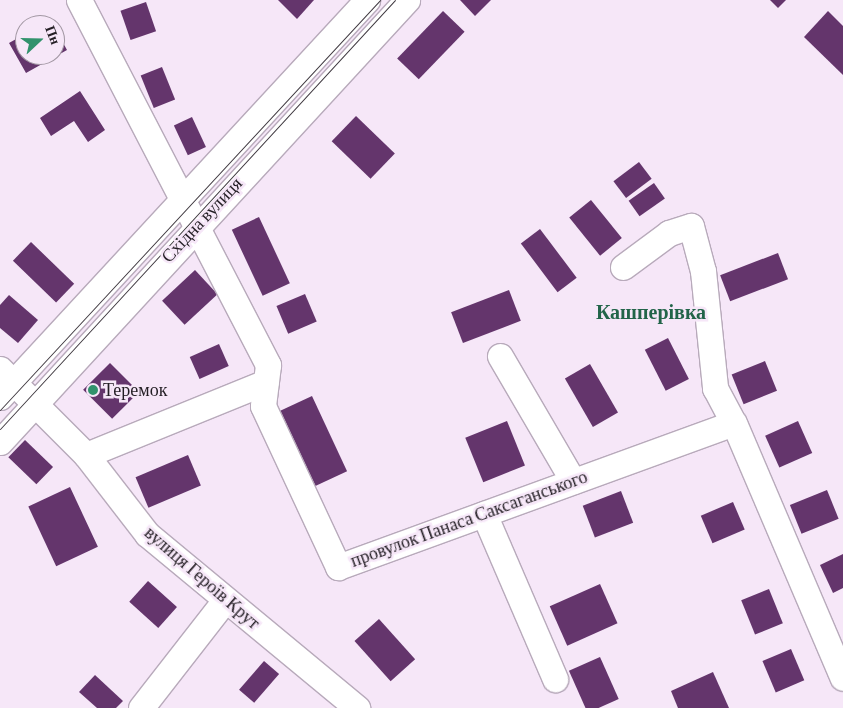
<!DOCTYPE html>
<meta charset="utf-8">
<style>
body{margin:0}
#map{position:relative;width:843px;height:708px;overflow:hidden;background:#f6e7f8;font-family:"Crimson Pro",serif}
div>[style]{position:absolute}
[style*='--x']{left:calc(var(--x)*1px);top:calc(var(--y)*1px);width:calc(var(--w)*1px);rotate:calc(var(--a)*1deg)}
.building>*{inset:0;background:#64356c;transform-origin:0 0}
.roads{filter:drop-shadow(1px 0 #b8aabb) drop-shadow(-1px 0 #b8aabb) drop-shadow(0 1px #b8aabb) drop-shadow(0 -1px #b8aabb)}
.minor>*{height:25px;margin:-12.5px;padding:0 12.5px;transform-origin:12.5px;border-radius:12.5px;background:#fff}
.tram>*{height:1px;margin:-0.5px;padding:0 0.5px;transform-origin:0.5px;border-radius:0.5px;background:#403a41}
.dots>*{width:14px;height:14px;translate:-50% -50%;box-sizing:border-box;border:2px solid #f6e7f8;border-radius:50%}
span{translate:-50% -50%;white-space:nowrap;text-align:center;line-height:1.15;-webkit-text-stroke:5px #f6e7f8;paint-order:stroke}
.street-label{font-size:18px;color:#231e24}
.poi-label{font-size:18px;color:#231e24}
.left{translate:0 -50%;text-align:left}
.quarter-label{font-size:20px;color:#226449;font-weight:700}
.north{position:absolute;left:15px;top:15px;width:50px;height:50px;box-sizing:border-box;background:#f6e7f8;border:1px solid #a297a3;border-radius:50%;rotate:69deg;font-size:14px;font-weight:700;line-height:20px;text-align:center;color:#231e24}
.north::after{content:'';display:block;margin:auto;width:18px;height:22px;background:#31926c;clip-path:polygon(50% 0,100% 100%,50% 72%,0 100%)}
</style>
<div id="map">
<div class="building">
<i style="clip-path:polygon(278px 0,314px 0,297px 19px)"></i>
<i style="clip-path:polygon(460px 0,491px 0,475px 16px)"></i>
<i style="clip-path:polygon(770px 0,786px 0,778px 8px)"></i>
<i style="left:146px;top:2px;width:31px;height:27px;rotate:71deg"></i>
<i style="left:443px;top:11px;width:30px;height:66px;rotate:44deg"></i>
<i style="clip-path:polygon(828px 11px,843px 26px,843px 75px,804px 37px)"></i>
<i style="clip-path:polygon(55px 28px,67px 50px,26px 73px,9px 43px,25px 34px,25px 55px,55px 55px)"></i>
<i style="left:162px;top:67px;width:35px;height:23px;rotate:68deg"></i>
<i style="clip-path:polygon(80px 91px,105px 130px,88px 142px,74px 121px,51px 136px,40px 118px)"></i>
<i style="left:356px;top:116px;width:54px;height:35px;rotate:44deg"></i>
<i style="left:192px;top:117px;width:33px;height:20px;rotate:65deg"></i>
<i style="left:639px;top:162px;width:21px;height:32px;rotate:53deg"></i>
<i style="left:654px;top:183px;width:19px;height:31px;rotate:55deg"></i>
<i style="left:591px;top:200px;width:49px;height:28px;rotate:51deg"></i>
<i style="left:259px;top:217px;width:73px;height:30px;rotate:65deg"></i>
<i style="left:540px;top:229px;width:61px;height:24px;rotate:53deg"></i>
<i style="left:31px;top:242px;width:60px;height:26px;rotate:44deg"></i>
<i style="left:778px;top:253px;width:28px;height:62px;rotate:69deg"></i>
<i style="left:195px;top:270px;width:33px;height:45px;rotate:47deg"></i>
<i style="left:509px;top:290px;width:33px;height:62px;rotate:69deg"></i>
<i style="left:305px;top:294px;width:30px;height:31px;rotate:67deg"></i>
<i style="clip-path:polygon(9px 295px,38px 320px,18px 343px,0 328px,0 305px)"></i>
<i style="left:668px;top:338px;width:46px;height:26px;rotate:63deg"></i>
<i style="left:219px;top:344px;width:24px;height:32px;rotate:66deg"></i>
<i style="left:765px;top:361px;width:32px;height:36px;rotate:68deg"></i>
<i style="left:110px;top:363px;width:41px;height:38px;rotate:45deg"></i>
<i style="left:590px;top:364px;width:56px;height:29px;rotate:60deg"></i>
<i style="left:312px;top:396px;width:83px;height:35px;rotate:65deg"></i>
<i style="left:507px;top:421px;width:48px;height:45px;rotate:68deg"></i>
<i style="left:798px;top:421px;width:35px;height:36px;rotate:66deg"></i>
<i style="left:25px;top:440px;width:39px;height:24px;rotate:44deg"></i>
<i style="left:188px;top:455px;width:33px;height:57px;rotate:67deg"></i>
<i style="left:70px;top:487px;width:66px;height:46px;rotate:65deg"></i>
<i style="left:827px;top:490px;width:31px;height:40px;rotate:68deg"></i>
<i style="left:621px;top:491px;width:34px;height:41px;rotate:69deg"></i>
<i style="left:733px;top:502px;width:30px;height:35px;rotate:67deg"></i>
<i style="clip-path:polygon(843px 554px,843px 588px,833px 593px,820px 565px)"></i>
<i style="left:148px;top:581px;width:39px;height:28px;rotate:42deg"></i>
<i style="left:600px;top:584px;width:43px;height:55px;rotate:66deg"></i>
<i style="left:769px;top:589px;width:37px;height:30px;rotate:68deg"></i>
<i style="left:379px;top:619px;width:54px;height:33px;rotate:48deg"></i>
<i style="left:791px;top:649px;width:34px;height:31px;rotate:67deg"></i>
<i style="left:600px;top:657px;width:46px;height:34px;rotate:66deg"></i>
<i style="left:264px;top:661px;width:20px;height:38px;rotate:41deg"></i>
<i style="clip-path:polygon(713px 672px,729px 708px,678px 708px,671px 691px)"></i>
<i style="clip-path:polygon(95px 675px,123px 701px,116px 708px,97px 708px,79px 692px)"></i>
</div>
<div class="roads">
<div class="minor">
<i style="--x:79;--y:0;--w:411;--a:62.6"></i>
<i style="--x:268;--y:365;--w:41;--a:97"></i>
<i style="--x:263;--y:406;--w:178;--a:65"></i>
<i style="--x:338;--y:567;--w:421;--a:-20"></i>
<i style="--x:734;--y:423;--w:277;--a:66.9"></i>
<i style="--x:623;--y:267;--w:57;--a:-36.5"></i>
<i style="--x:669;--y:233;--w:23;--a:-18"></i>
<i style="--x:691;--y:226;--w:47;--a:75.1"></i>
<i style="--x:703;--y:271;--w:118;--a:84.1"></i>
<i style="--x:715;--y:388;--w:40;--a:62"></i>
<i style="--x:500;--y:356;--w:145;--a:59.7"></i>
<i style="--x:0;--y:369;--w:122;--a:45"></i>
<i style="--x:86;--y:455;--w:100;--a:52.3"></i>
<i style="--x:147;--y:534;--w:273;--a:39.6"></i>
<i style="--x:0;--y:397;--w:541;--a:-47.25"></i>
<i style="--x:0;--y:442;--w:601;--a:-47.36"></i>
<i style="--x:86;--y:455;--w:194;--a:-22.1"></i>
<i style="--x:484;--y:514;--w:180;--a:66.7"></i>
<i style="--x:141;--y:708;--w:137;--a:-52.1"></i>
</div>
</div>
<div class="tram">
<i style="--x:0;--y:410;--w:559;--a:-47.17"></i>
<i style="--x:0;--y:429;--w:583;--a:-47.36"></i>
</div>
<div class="dots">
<i style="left:93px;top:390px;background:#31926c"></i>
</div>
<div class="street-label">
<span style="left:202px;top:220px;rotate:-47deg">Східна вулиця</span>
<span style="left:469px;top:519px;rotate:-20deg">провулок Панаса Саксаганського</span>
<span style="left:202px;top:578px;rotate:41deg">вулиця Героїв Крут</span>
</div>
<div class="poi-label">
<span class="left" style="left:103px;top:390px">Теремок</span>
</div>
<div class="quarter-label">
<span style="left:651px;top:312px">Кашперівка</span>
</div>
<div class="north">Пн</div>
</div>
